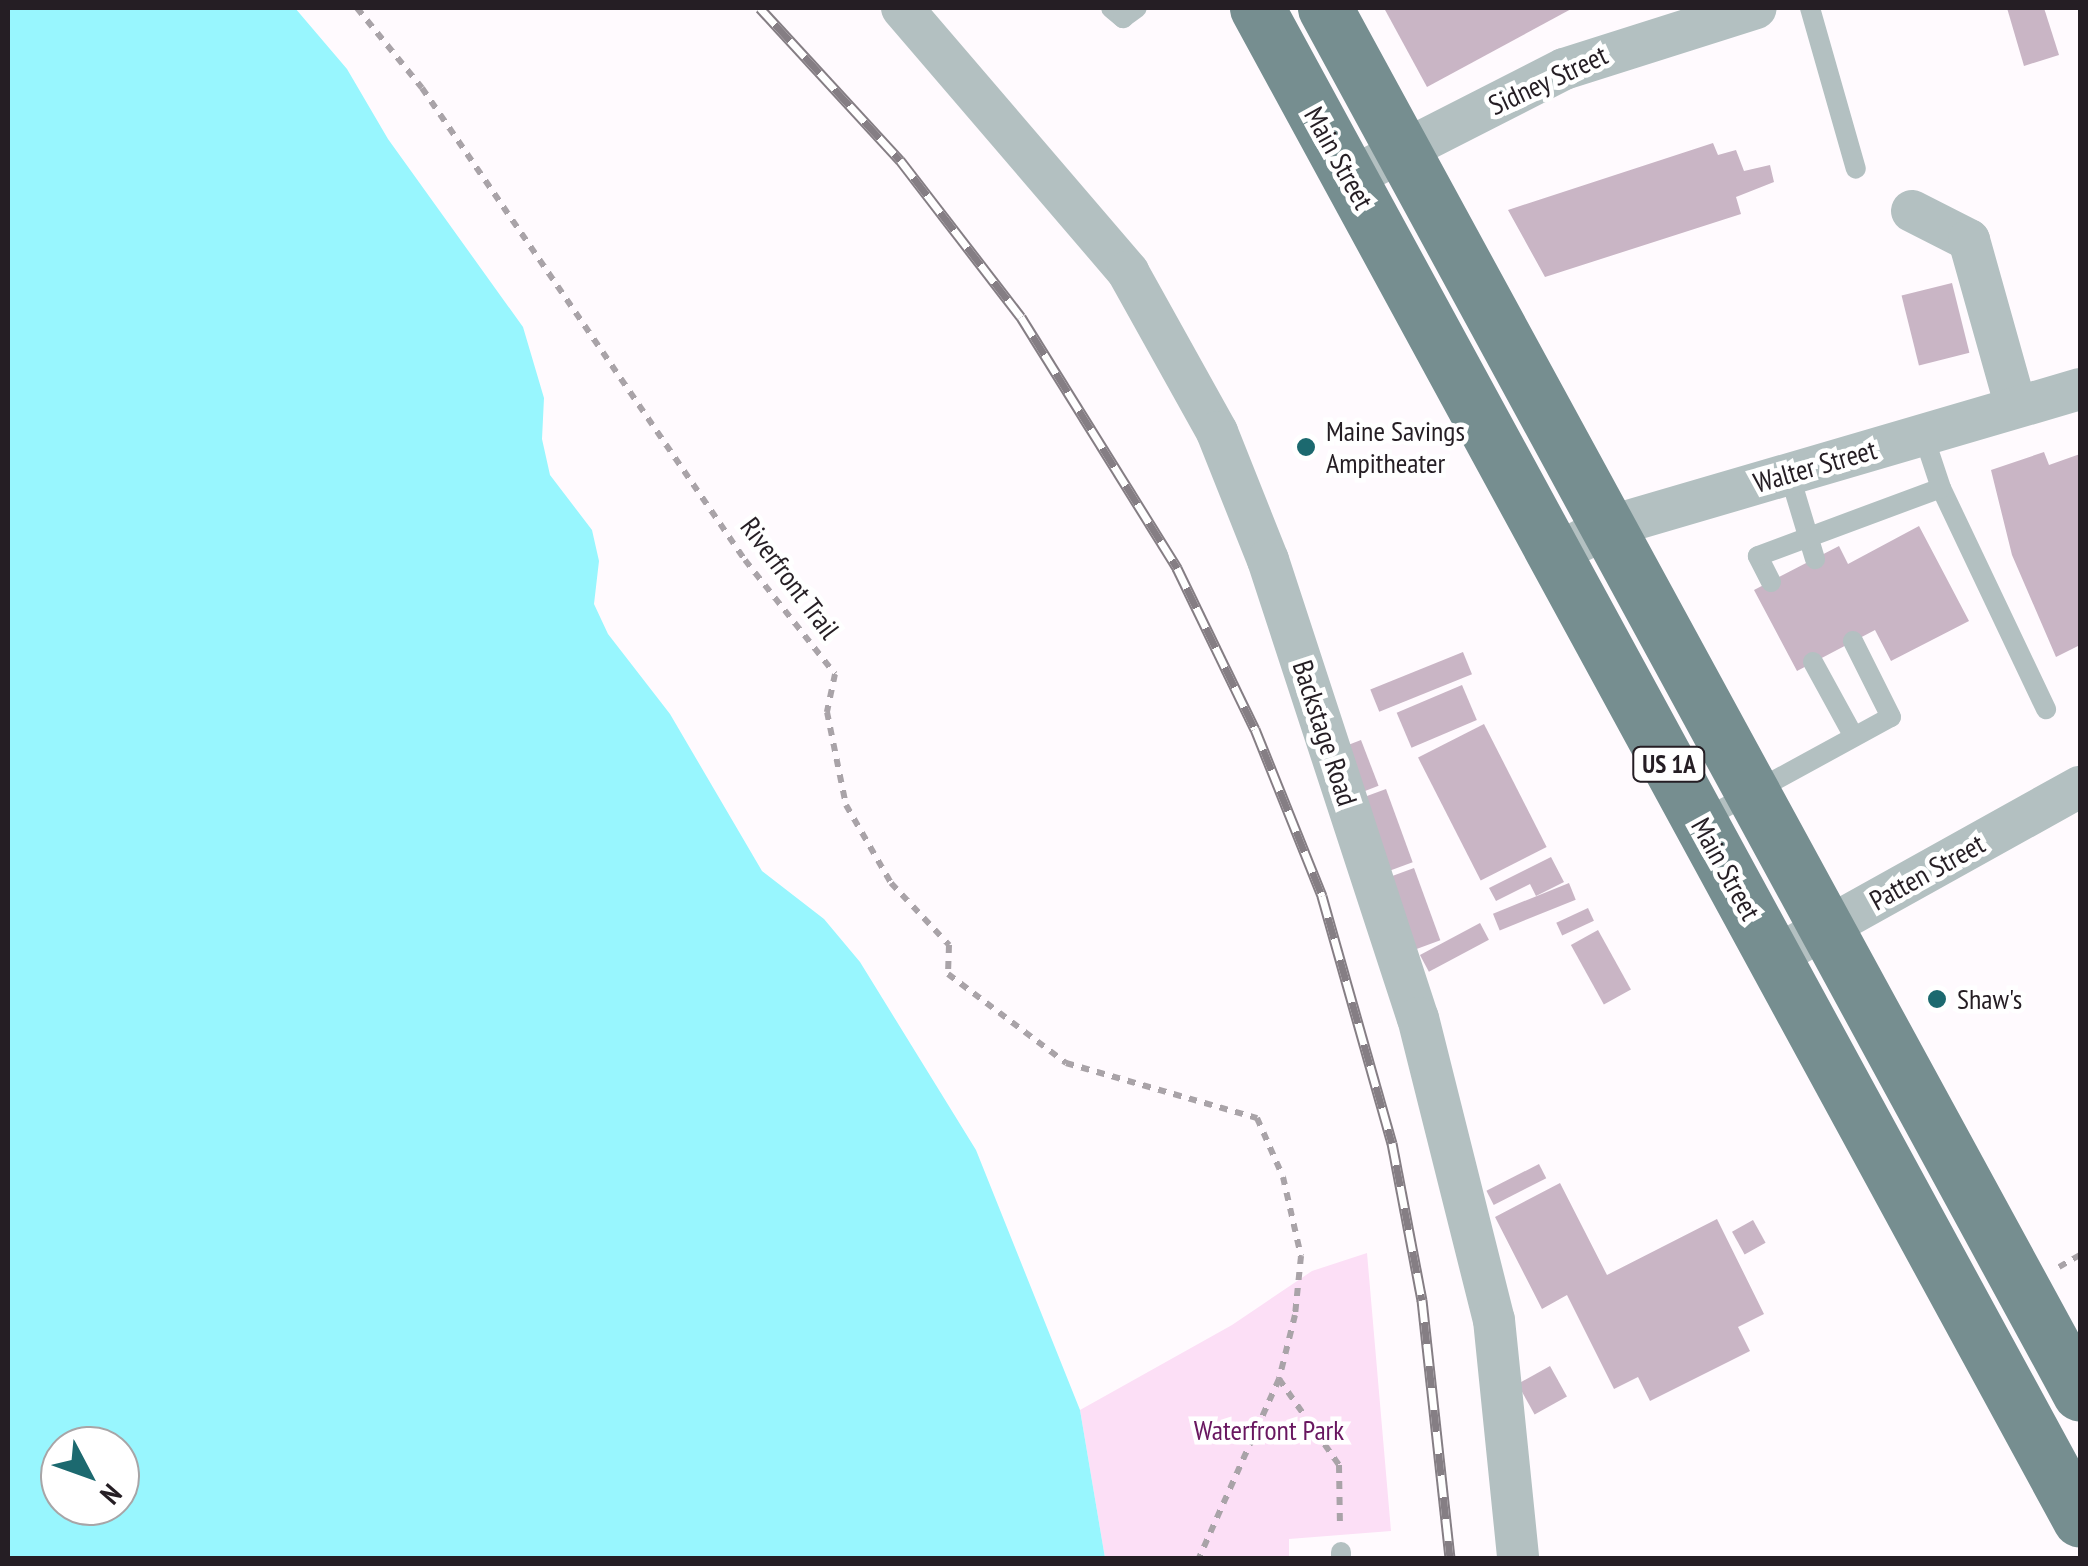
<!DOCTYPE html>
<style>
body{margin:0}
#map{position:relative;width:2088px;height:1566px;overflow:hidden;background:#fffafe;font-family:"PT Sans Narrow",sans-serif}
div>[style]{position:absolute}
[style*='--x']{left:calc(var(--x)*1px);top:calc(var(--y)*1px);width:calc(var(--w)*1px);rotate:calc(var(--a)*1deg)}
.green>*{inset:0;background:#fcdff6}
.water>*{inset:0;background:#98f6fe}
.building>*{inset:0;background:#c9b5c5;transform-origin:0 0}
.path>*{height:6px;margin-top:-3px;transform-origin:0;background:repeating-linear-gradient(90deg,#a9a3a8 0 8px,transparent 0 16px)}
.lane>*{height:20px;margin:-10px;padding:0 10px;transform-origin:10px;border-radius:10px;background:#b3c0c1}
.street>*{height:42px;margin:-21px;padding:0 21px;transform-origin:21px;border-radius:21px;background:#b3c0c1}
.primary>*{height:55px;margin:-27.5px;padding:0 27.5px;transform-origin:27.5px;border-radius:27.5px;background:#768e90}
.rail>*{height:11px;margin-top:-5.5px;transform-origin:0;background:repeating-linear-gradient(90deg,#fff 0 22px,#857e84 0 44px);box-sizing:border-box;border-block:2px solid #857e84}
.dots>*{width:28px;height:28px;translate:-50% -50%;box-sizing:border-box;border:5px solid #fff;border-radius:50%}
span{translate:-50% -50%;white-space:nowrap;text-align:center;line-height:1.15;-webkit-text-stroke:9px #fff;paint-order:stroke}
.shield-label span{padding:2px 8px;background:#fff;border:2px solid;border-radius:8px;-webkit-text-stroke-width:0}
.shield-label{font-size:25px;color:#251e24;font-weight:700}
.street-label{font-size:28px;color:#251e24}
.poi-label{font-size:28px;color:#251e24}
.left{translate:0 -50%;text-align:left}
.park-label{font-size:28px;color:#691760}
.frame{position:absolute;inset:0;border:10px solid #251e24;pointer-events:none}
.north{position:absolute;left:40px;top:1426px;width:100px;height:100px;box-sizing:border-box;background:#fff;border:2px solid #a8a5a7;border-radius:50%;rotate:131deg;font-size:28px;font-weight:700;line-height:40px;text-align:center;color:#251e24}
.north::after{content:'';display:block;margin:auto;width:35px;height:45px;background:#1c696f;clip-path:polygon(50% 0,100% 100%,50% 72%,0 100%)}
</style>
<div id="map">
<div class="green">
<i style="clip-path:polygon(1367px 1253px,1391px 1531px,1289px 1539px,1289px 1558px,1105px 1558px,1080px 1410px,1232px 1325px,1312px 1271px)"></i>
</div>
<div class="water">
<i style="clip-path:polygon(evenodd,8px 8px,295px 8px,347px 69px,388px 139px,523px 327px,544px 398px,542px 439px,550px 475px,592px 530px,599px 561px,594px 604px,608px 634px,670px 714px,762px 871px,824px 919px,860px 962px,976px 1150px,1080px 1410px,1105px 1558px,8px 1558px,8px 8px,60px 1446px,120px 1446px,120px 1506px,60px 1506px,60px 1446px)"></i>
</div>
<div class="building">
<i style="clip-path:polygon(1384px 8px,1573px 8px,1427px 87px)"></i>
<i style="clip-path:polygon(2007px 8px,2044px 8px,2059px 55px,2024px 66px)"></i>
<i style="clip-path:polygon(1713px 143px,1718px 155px,1736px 150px,1744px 171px,1770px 165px,1774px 182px,1736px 197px,1741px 214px,1545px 277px,1508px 210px)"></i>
<i style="left:1952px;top:283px;width:72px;height:52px;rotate:76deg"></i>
<i style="clip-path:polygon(2044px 452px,2049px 465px,2080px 454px,2080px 645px,2056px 657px,2012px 555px,1991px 470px)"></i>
<i style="clip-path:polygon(1919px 526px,1969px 621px,1891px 661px,1875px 630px,1797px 671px,1754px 590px,1839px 546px,1848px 564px)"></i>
<i style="left:1463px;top:652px;width:24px;height:100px;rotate:68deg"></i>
<i style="left:1462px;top:685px;width:38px;height:71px;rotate:67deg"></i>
<i style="left:1484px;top:724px;width:138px;height:74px;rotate:63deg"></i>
<i style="left:1361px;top:740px;width:49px;height:18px;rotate:69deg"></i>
<i style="left:1386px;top:789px;width:78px;height:26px;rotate:70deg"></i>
<i style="clip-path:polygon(1551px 857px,1564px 882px,1536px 896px,1530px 884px,1496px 901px,1489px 888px)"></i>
<i style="left:1414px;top:868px;width:77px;height:26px;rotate:70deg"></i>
<i style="left:1569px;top:883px;width:18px;height:82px;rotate:68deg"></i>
<i style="left:1588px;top:908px;width:14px;height:35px;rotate:65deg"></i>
<i style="left:1480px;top:923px;width:19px;height:68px;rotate:62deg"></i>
<i style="left:1598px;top:930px;width:68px;height:31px;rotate:61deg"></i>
<i style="left:1539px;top:1164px;width:16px;height:59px;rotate:63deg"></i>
<i style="clip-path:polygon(1560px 1183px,1607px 1275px,1717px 1219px,1764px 1314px,1738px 1327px,1750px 1351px,1650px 1401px,1638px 1377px,1614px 1389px,1567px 1295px,1542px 1309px,1495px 1217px)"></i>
<i style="left:1753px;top:1220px;width:26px;height:24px;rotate:61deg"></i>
<i style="left:1550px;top:1366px;width:35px;height:37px;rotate:61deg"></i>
</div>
<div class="path">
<i style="--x:357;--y:8;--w:103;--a:50.9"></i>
<i style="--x:422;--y:88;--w:572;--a:55.62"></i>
<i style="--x:745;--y:560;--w:145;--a:51.7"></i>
<i style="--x:835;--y:674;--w:39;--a:102"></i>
<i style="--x:827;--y:712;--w:95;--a:78.5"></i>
<i style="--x:846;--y:805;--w:90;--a:60"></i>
<i style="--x:891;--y:883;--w:85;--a:46.9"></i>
<i style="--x:949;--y:945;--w:29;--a:92"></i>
<i style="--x:948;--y:974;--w:148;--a:37"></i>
<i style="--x:1066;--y:1063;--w:199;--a:16.1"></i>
<i style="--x:1257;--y:1118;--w:64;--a:66.2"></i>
<i style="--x:1283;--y:1177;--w:81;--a:77.2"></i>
<i style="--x:1301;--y:1256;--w:59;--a:95.8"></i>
<i style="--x:1295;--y:1315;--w:66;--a:104"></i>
<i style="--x:1279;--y:1379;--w:196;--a:114.1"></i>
<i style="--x:2059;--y:1267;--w:24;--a:-30"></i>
<i style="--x:1279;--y:1379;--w:105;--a:55.1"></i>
<i style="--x:1339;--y:1465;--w:61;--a:89.1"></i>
</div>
<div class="lane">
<i style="--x:1111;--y:8;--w:16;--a:40"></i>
<i style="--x:1123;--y:18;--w:17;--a:-36"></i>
<i style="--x:1810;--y:8;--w:167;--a:74.1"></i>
<i style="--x:1789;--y:473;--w:90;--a:73.2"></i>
<i style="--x:1941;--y:488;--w:245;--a:64.6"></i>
<i style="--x:1771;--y:582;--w:29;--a:-117"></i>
<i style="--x:1758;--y:556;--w:195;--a:-20.4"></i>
<i style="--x:1941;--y:488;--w:57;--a:-108.4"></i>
<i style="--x:1813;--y:662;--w:85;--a:61.3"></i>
<i style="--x:1702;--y:820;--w:215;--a:-28.6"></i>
<i style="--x:1891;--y:717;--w:85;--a:-116.6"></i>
<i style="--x:1341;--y:1552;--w:6;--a:90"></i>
</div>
<div class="street">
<i style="--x:902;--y:8;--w:348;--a:49.4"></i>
<i style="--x:1128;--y:272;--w:183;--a:60.9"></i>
<i style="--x:1217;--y:432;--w:138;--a:68.3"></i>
<i style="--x:1268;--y:560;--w:482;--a:71.9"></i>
<i style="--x:1418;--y:1018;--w:311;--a:75.9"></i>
<i style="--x:1494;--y:1320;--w:239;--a:84.2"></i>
<i style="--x:1350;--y:178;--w:240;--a:-27"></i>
<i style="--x:1564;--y:69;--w:201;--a:-17.6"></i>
<i style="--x:1912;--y:211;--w:64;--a:27"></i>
<i style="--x:1969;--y:240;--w:173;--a:74.3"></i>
<i style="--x:1555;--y:554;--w:59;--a:-27"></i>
<i style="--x:1608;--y:527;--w:492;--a:-16.3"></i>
<i style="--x:1774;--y:957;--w:350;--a:-29.1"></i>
</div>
<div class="primary">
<i style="--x:1257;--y:8;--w:1721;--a:61.44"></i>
<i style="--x:1325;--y:8;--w:1578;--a:61.42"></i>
</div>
<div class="rail">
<i style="--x:760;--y:8;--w:207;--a:47.4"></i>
<i style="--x:900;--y:160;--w:198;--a:52.4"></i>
<i style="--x:1021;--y:317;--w:296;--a:58.1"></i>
<i style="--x:1177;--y:568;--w:179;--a:64.2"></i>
<i style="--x:1255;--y:729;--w:180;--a:68.1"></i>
<i style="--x:1322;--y:896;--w:257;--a:74.2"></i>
<i style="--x:1392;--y:1143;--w:160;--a:79.2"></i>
<i style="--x:1422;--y:1300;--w:260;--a:83.8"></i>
</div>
<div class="dots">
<i style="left:1306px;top:447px;background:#1c696f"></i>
<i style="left:1937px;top:999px;background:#1c696f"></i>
</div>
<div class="shield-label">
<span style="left:1669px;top:764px">US 1A</span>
</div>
<div class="street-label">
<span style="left:1548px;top:80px;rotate:-25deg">Sidney Street</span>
<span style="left:1339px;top:158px;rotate:61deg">Main Street</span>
<span style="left:1815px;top:466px;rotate:-16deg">Walter Street</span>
<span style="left:790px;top:578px;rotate:53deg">Riverfront Trail</span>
<span style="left:1325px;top:733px;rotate:72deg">Backstage Road</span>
<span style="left:1726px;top:869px;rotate:61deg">Main Street</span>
<span style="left:1927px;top:872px;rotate:-29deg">Patten Street</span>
</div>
<div class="poi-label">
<span class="left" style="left:1326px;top:447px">Maine Savings<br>Ampitheater</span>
<span class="left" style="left:1957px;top:999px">Shaw's</span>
</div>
<div class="park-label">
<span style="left:1269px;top:1430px">Waterfront Park</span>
</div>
<div class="frame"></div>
<div class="north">N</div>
</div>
